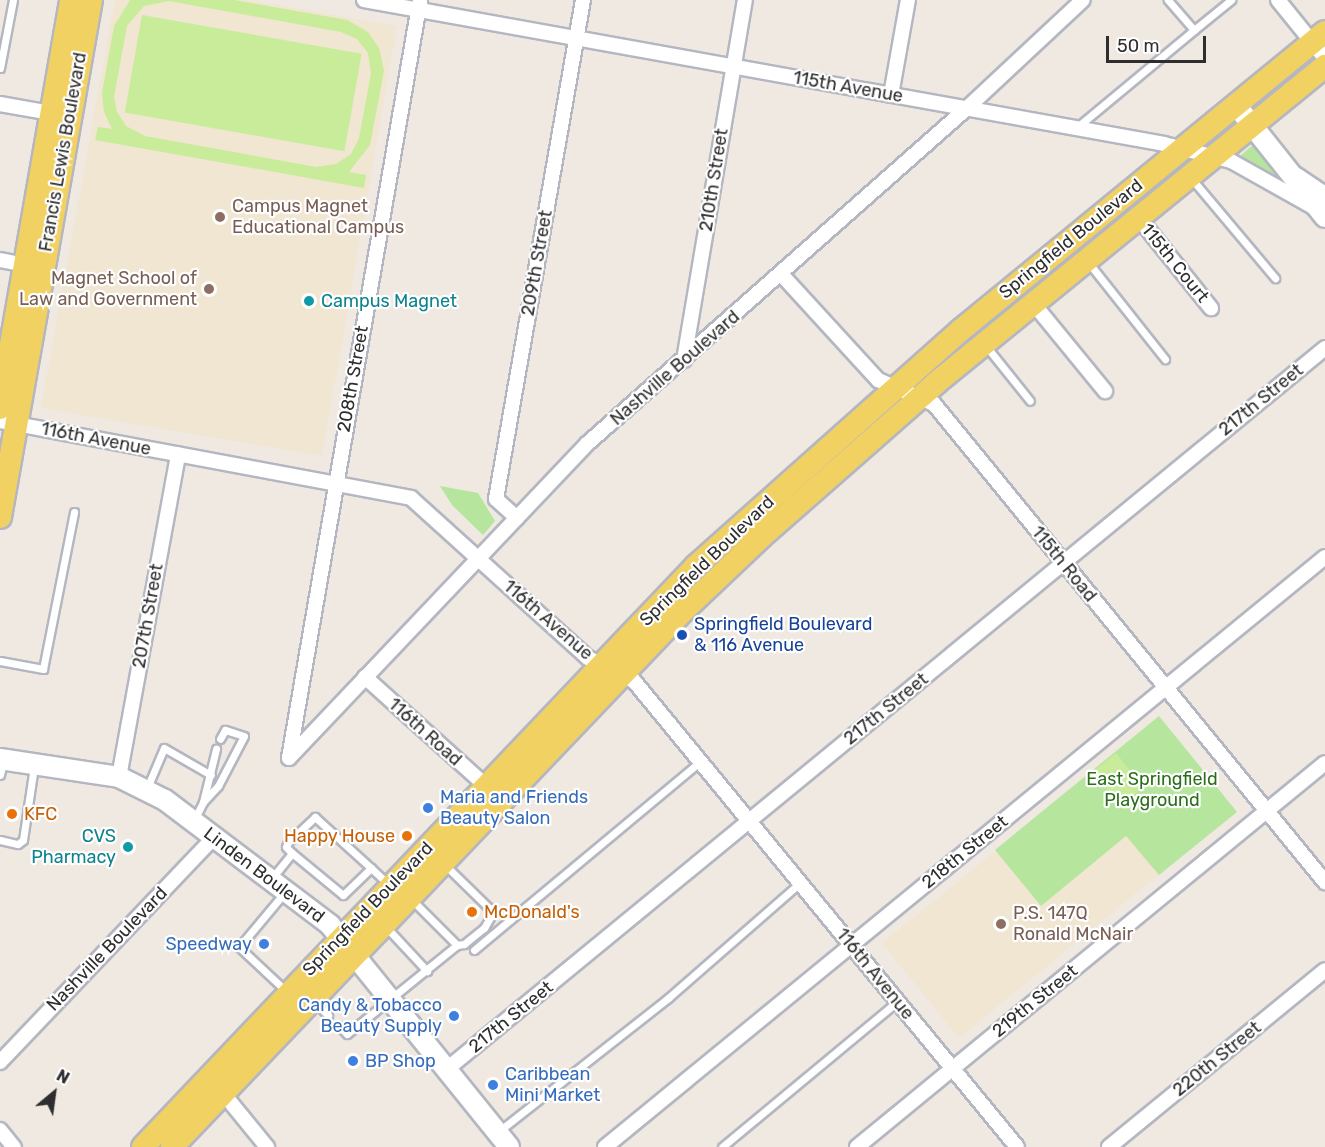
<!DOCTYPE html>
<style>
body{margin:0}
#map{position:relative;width:1325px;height:1147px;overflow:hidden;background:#efe9e1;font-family:Rubik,sans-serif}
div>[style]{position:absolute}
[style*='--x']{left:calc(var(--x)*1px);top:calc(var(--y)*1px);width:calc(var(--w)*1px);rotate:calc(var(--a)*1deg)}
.education>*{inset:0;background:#f0e6d1}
.green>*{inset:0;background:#b6e59e}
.pitch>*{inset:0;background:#c9ec9a;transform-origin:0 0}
.roads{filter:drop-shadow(2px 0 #b4b7c1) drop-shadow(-2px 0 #b4b7c1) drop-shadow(0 2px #b4b7c1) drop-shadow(0 -2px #b4b7c1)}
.lane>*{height:7px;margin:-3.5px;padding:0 3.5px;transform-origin:3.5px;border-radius:3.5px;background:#fff}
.street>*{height:14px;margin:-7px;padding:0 7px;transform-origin:7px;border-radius:7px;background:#fff}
.secondary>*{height:20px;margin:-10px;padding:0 10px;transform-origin:10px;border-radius:10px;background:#fff}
.primary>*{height:22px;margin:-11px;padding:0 11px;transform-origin:11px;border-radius:11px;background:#f2d163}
.dots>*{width:16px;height:16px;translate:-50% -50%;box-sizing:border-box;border:3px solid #fff;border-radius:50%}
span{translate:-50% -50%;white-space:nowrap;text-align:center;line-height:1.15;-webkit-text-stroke:4.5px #fff;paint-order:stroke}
.street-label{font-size:18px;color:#2e2e2e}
.education-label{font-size:18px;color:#785e54}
.left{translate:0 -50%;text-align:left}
.right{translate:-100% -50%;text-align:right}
.culture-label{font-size:18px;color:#0d838f}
.transit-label{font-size:18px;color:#164399}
.park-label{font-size:18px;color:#2c6e1b}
.shop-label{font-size:18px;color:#366cbe}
.food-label{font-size:18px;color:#c56008}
.north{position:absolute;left:24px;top:1063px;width:60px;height:60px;-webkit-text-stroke:4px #fff;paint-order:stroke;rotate:29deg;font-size:16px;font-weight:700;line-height:24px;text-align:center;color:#2e2e2e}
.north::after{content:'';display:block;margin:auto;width:21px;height:27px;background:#2e2e2e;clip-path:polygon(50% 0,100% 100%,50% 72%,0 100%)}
.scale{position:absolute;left:1106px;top:36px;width:100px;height:27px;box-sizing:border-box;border:3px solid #2e2e2e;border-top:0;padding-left:8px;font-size:18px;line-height:21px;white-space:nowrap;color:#2e2e2e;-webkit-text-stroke:4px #fff;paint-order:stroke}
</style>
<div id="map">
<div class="education">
<i style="clip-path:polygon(115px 0,250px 0,397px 26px,322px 456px,41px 408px)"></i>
<i style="clip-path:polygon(1127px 835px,1159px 874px,959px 1038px,882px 943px,996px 851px)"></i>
</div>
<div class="green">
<i style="clip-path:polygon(1256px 142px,1292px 188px,1238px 158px)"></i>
<i style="clip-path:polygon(440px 486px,478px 493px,495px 521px,483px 535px,452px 505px)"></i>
<i style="clip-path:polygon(1159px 716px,1237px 812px,1159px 875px,1126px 836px,1041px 906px,995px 850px)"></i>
</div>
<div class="pitch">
<i style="clip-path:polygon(evenodd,130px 0,234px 0,347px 20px,368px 32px,379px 48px,384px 71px,370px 145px,349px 172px,366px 175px,364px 188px,95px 140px,98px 127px,112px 129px,104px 112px,102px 93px,114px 26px,130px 0,169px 1px,341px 32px,357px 39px,368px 53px,371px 73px,359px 138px,351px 154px,336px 164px,316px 167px,145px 136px,126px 126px,117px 112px,114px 97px,127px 26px,144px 6px,169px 1px)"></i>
<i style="left:142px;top:15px;width:223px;height:99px;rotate:10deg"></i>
<i style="left:1116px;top:753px;width:44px;height:29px;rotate:51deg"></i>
</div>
<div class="roads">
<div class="lane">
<i style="--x:1194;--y:30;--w:48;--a:-39"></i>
<i style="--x:0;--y:68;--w:69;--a:-79.2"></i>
<i style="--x:1076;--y:128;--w:153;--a:-39.7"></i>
<i style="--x:1194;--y:30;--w:40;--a:-131"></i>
<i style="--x:1191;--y:178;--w:131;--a:50"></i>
<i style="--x:1088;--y:262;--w:124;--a:51.6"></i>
<i style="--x:986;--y:346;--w:70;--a:51.3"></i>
<i style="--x:0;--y:661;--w:44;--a:10.5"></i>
<i style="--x:43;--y:669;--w:160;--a:-78.8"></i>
<i style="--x:0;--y:775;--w:13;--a:-77"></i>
<i style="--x:147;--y:788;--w:43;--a:-67"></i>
<i style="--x:164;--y:748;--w:54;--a:29.9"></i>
<i style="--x:203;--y:802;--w:22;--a:-47"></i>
<i style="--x:218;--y:786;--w:56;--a:-62.5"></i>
<i style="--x:244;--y:736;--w:20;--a:-162"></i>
<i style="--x:225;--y:730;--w:10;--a:119"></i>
<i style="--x:194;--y:820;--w:20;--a:-63"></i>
<i style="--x:203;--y:802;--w:55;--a:-76.2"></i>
<i style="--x:0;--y:840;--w:18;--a:13"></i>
<i style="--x:18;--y:844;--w:6;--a:-39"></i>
<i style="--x:23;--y:840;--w:75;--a:-81.5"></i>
<i style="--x:371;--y:868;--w:23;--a:43"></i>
<i style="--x:272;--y:878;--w:32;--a:-51"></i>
<i style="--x:292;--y:853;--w:66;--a:39.5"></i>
<i style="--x:343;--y:895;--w:39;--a:-44"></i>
<i style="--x:371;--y:868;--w:76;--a:-137.7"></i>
<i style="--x:315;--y:817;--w:37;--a:137"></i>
<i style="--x:288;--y:842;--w:5;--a:112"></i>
<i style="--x:286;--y:847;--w:8;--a:45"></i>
<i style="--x:285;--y:892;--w:72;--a:129.9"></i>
<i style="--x:239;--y:947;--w:64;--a:43.1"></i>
<i style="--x:412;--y:900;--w:64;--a:45"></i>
<i style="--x:387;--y:928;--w:59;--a:47.1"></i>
<i style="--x:474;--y:950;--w:295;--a:-39.8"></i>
<i style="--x:315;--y:1003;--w:18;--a:43"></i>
<i style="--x:339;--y:1026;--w:11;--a:45"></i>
<i style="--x:347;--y:1034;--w:141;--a:-39"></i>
<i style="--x:457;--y:945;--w:7;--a:-8"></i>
<i style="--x:464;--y:944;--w:26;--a:-39"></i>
<i style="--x:484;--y:928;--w:16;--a:-60"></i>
<i style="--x:492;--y:914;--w:7;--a:-117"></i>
<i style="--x:489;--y:908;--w:60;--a:-135.7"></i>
<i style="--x:499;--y:1131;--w:215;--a:-38.2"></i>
<i style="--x:668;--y:998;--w:175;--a:-41.1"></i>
<i style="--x:722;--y:1147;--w:229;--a:-39.7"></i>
</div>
<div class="street">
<i style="--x:364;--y:0;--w:813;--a:10.2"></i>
<i style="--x:1164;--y:144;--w:69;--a:14.2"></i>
<i style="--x:1231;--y:161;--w:94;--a:29.3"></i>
<i style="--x:1278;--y:0;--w:75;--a:51"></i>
<i style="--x:891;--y:95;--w:97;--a:-79.9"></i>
<i style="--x:0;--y:104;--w:58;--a:10"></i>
<i style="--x:1297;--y:175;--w:34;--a:34"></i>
<i style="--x:1138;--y:217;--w:117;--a:51.3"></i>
<i style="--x:0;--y:260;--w:31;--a:11"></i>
<i style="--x:781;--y:274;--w:144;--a:47.5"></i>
<i style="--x:878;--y:380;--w:61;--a:23.2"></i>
<i style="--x:934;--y:404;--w:618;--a:50.72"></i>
<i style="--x:1033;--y:303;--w:114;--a:50.7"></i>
<i style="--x:684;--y:360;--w:365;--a:-80.4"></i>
<i style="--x:0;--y:421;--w:418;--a:10.6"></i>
<i style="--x:411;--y:498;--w:239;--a:42.1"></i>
<i style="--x:588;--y:658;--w:51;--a:26.6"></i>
<i style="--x:634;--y:681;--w:603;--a:50.58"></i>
<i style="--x:517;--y:518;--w:28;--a:-138"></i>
<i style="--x:496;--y:499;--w:507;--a:-80.11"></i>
<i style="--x:365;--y:677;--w:163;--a:42"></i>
<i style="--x:289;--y:758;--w:434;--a:-46.5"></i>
<i style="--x:588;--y:443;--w:506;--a:-41.47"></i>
<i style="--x:967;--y:108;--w:158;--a:-43"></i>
<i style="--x:289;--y:758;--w:769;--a:-80.19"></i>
<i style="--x:119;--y:777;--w:328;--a:-79.6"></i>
<i style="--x:0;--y:1062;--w:311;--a:-46.4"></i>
<i style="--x:447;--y:1069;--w:1136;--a:-39.39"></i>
<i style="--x:223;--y:1093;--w:70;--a:50.8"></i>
<i style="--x:0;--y:1130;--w:22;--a:51"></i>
<i style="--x:605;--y:1147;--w:931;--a:-39.33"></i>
<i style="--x:857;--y:1147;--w:605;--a:-39.37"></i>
<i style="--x:1109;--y:1147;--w:279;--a:-39.3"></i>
</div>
<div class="secondary">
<i style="--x:1236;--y:105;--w:143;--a:51.5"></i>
<i style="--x:0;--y:759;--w:120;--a:8.6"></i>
<i style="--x:119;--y:777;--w:51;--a:26.6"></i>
<i style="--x:165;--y:800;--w:207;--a:37.1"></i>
<i style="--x:330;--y:925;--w:285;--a:51.1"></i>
</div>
<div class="primary">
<i style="--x:0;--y:408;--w:414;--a:-80.1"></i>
<i style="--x:0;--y:517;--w:525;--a:-80.02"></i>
<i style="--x:143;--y:1147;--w:802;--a:-46.41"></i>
<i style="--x:696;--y:566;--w:355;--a:-41.7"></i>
<i style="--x:961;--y:330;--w:470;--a:-39.3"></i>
<i style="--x:172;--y:1147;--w:741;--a:-46.37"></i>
<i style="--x:683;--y:611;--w:108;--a:-43.5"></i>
<i style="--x:761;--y:537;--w:233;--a:-41.3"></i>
<i style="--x:936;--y:383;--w:502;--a:-39.18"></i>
</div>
</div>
<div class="dots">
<i style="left:220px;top:217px;background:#8d6e63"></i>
<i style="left:209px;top:289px;background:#8d6e63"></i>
<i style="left:309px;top:301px;background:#0f9aa8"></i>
<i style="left:682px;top:635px;background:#1a4fb4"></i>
<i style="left:428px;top:808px;background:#3f7fe0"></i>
<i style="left:12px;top:814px;background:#e8710a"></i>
<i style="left:407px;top:836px;background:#e8710a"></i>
<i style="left:128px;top:847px;background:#0f9aa8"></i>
<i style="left:472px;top:912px;background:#e8710a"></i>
<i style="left:1001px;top:924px;background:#8d6e63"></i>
<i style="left:264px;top:944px;background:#3f7fe0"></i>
<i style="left:454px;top:1016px;background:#3f7fe0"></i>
<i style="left:353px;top:1061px;background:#3f7fe0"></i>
<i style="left:493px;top:1085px;background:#3f7fe0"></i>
</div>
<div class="street-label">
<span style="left:848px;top:87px;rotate:10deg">115th Avenue</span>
<span style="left:63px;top:152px;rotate:-80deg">Francis Lewis Boulevard</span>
<span style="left:714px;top:180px;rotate:-81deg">210th Street</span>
<span style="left:1071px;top:239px;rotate:-39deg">Springfield Boulevard</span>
<span style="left:537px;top:263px;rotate:-80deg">209th Street</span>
<span style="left:1175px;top:263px;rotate:51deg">115th Court</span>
<span style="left:675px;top:368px;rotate:-41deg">Nashville Boulevard</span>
<span style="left:353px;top:379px;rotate:-80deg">208th Street</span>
<span style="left:1261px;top:400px;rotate:-39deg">217th Street</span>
<span style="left:96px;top:439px;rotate:11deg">116th Avenue</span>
<span style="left:707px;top:561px;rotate:-44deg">Springfield Boulevard</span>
<span style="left:1064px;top:564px;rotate:51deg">115th Road</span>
<span style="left:148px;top:616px;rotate:-80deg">207th Street</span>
<span style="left:548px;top:620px;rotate:41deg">116th Avenue</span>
<span style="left:886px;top:709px;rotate:-39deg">217th Street</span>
<span style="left:425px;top:732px;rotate:42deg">116th Road</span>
<span style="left:965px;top:852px;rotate:-39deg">218th Street</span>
<span style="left:264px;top:875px;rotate:37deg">Linden Boulevard</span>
<span style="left:368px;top:909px;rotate:-46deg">Springfield Boulevard</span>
<span style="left:107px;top:949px;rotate:-46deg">Nashville Boulevard</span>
<span style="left:875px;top:974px;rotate:51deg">116th Avenue</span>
<span style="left:1035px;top:1001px;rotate:-39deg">219th Street</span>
<span style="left:511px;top:1017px;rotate:-39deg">217th Street</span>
<span style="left:1217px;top:1059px;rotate:-39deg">220th Street</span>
</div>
<div class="education-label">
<span class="left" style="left:232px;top:217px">Campus Magnet<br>Educational Campus</span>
<span class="right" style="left:197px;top:289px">Magnet School of<br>Law and Government</span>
<span class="left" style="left:1013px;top:924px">P.S. 147Q<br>Ronald McNair</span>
</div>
<div class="culture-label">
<span class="left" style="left:321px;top:301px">Campus Magnet</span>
<span class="right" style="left:116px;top:847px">CVS<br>Pharmacy</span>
</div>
<div class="transit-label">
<span class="left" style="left:694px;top:635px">Springfield Boulevard<br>&amp; 116 Avenue</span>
</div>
<div class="park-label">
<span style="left:1152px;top:790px">East Springfield<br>Playground</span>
</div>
<div class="shop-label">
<span class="left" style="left:440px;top:808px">Maria and Friends<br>Beauty Salon</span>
<span class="right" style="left:252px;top:944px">Speedway</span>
<span class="right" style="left:442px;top:1016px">Candy &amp; Tobacco<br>Beauty Supply</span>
<span class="left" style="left:365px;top:1061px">BP Shop</span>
<span class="left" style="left:505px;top:1085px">Caribbean<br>Mini Market</span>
</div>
<div class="food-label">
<span class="left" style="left:24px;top:814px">KFC</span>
<span class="right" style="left:395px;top:836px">Happy House</span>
<span class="left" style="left:484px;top:912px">McDonald's</span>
</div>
<div class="north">N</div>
<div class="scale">50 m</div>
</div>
